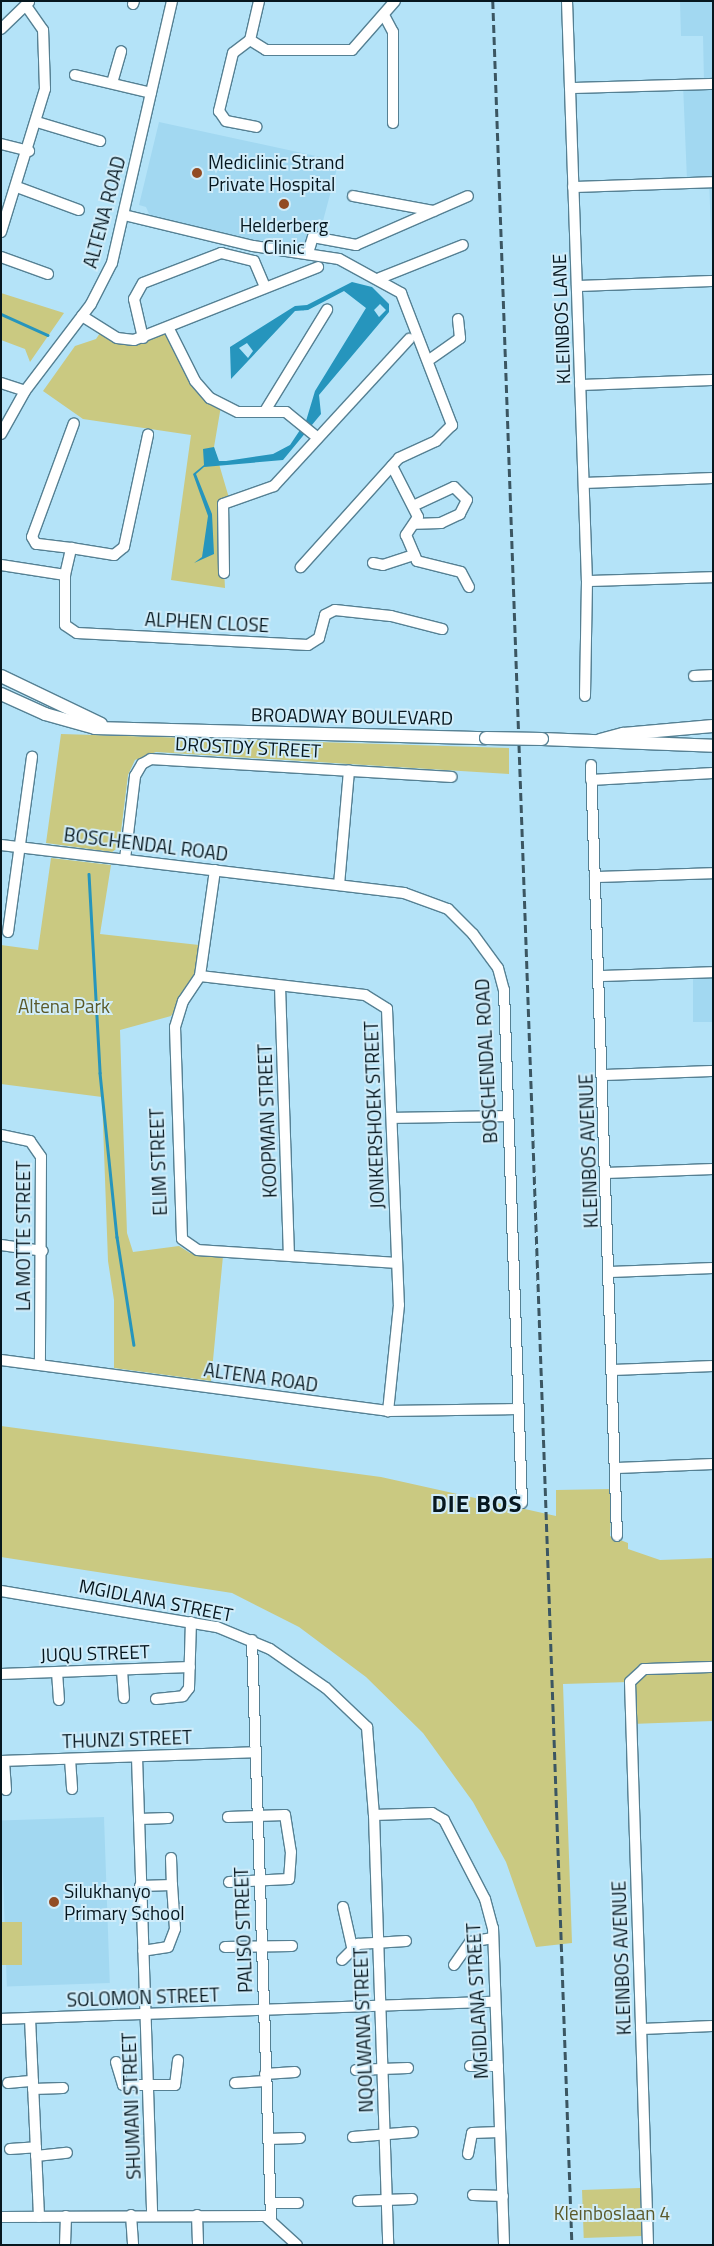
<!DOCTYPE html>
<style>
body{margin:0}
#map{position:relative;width:714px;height:2246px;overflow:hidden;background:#b4e3f8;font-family:"Titillium Web",sans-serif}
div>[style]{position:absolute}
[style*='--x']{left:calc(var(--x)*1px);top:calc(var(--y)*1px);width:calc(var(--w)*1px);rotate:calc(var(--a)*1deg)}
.built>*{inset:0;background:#a2d8f1;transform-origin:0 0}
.green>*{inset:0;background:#cac981;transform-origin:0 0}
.water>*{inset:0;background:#2695bd}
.stream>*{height:2.5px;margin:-1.25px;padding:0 1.25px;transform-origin:1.25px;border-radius:1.25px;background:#2695bd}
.roads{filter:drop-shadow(1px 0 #558093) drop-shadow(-1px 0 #558093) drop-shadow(0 1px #558093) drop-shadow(0 -1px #558093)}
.minor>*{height:10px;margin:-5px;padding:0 5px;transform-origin:5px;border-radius:5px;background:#fff}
.major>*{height:12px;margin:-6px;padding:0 6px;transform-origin:6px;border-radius:6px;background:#fff}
.rail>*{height:2.5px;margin-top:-1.25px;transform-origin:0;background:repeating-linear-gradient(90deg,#3b5662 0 8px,transparent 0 12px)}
.bridges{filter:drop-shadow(1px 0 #558093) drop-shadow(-1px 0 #558093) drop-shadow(0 1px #558093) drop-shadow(0 -1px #558093)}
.major-bridge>*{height:12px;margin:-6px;padding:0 6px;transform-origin:6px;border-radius:6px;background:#fff}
.dots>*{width:14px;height:14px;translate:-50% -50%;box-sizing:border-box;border:2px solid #d1edfa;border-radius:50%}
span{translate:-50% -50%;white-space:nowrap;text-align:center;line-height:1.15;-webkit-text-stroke:4px #d1edfa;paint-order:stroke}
.poi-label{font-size:19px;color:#06171f}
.left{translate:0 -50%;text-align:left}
.street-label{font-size:19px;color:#06171f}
.park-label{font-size:19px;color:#5a592a}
.district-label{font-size:24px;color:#06171f;font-weight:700;letter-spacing:1px}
.frame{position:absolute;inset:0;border:2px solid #06171f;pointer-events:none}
</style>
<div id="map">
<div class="built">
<i style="clip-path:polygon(680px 1px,713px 1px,713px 281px,709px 181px,687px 180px,683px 84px,704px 83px,703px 36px,681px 36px)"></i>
<i style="clip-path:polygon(159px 122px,339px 161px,316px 247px,248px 239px,150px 216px,146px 207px,139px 205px)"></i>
<i style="left:713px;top:971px;width:51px;height:20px;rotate:90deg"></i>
<i style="left:104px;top:1817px;width:166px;height:103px;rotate:88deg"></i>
</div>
<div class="green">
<i style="clip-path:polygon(1px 293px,64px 313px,30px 362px,25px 349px,1px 340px)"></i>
<i style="clip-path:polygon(102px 330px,117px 338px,168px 330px,180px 355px,221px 406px,214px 447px,229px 498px,221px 508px,225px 588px,171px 580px,191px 435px,83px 419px,43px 391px,75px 346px,96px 339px)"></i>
<i style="clip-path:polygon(61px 734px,509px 748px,509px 774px,156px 752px,135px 760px,128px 775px,119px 847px,112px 852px,46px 843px)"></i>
<i style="clip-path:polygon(51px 858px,111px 865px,100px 934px,199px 945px,195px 975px,171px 1016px,120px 1030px,122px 1094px,127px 1233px,133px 1252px,179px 1246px,190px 1253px,223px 1256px,211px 1381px,114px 1368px,114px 1300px,108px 1261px,102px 1097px,1px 1084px,1px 945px,38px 950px)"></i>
<i style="clip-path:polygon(1px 1426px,381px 1477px,556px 1516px,556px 1490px,612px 1489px,610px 1536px,628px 1543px,628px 1549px,660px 1560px,713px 1558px,713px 1721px,631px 1724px,629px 1682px,563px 1684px,572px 1943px,536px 1947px,506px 1862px,473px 1802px,423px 1733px,366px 1677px,299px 1627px,232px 1593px,1px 1557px)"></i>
<i style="left:1px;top:1922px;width:21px;height:43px"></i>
<i style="left:640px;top:2188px;width:48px;height:58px;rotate:88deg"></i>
</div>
<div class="water">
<i style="clip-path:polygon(evenodd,352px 282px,372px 287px,389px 304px,389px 312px,319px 395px,321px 414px,283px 460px,204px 467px,196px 474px,212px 514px,214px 554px,194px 563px,202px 557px,208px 516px,193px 474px,204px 465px,203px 449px,214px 447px,219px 461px,226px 461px,273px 454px,290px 445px,306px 421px,315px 391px,366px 308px,344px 291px,308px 310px,295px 311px,231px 379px,230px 347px,295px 306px,307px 305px,352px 282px,380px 304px,386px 310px,379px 317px,374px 310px,380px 304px,352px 282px,247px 343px,253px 351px,248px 358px,239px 348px,247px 343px)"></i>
</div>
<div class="stream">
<i style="--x:1;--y:314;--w:51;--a:24.1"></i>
<i style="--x:89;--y:874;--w:199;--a:86.8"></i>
<i style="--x:100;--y:1073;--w:165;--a:84.1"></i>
<i style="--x:117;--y:1237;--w:109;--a:81.1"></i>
</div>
<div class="roads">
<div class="minor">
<i style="--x:567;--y:1;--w:580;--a:88.03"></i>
<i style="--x:587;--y:581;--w:115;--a:91"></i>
<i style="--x:133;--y:4;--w:3;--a:-72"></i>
<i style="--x:385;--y:17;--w:17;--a:62"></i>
<i style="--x:393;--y:32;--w:91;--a:90"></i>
<i style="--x:1;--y:29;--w:39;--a:-44"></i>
<i style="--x:250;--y:40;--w:19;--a:32"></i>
<i style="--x:266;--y:50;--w:86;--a:0"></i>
<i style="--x:352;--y:50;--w:65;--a:-48.7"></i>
<i style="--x:250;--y:40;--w:21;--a:143"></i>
<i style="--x:233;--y:53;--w:60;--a:103.6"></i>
<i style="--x:219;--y:111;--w:12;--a:55"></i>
<i style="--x:226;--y:121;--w:31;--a:11"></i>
<i style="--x:250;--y:40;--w:40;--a:-77"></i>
<i style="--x:75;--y:75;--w:78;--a:13.3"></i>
<i style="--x:112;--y:83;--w:33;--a:-74"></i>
<i style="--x:570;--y:88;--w:143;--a:-1.6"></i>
<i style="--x:37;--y:122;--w:66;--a:16.8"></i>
<i style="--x:1;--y:144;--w:29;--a:14"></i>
<i style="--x:17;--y:187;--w:66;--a:20.4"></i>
<i style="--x:573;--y:187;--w:140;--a:-2"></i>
<i style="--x:353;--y:196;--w:82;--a:10.5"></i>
<i style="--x:124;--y:215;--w:133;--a:13.5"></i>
<i style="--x:253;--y:246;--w:87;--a:8.6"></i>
<i style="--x:339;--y:259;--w:71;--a:28.7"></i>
<i style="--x:401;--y:293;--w:142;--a:68.9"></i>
<i style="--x:452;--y:425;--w:23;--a:135"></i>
<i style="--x:436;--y:441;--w:41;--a:155.3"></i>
<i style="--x:399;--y:458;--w:147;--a:132"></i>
<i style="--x:1;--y:232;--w:150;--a:-72.9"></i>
<i style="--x:45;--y:89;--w:59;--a:-91.9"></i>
<i style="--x:43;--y:30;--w:29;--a:-125"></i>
<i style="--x:308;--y:253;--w:17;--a:-73"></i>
<i style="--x:313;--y:237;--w:44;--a:10.5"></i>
<i style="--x:356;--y:245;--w:122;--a:-23.6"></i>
<i style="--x:1;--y:257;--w:50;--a:19.9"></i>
<i style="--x:380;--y:278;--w:89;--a:-21.7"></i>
<i style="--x:577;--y:286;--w:136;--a:-2.1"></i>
<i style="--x:82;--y:316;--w:41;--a:32.2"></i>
<i style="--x:117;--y:338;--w:17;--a:7"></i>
<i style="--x:134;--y:340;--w:198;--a:-21.6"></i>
<i style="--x:169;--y:329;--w:58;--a:63.4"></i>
<i style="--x:195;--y:381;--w:23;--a:49"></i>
<i style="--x:210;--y:398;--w:31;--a:27"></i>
<i style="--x:238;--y:412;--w:48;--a:0"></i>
<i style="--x:286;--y:412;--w:41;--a:39.1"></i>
<i style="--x:143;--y:338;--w:40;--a:-103"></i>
<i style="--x:134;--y:299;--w:18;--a:-61"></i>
<i style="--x:143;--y:283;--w:84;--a:-21"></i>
<i style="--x:221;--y:253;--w:34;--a:14"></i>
<i style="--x:254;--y:261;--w:28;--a:67"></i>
<i style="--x:429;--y:360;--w:38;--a:-35"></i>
<i style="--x:460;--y:338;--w:19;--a:-96"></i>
<i style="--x:1;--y:383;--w:25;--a:18"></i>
<i style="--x:580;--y:385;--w:133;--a:-2.2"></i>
<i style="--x:265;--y:411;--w:119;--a:-58.5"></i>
<i style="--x:1;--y:434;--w:49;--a:-60.8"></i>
<i style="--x:25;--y:391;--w:109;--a:-52.8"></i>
<i style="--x:91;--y:304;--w:46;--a:-62.9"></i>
<i style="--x:112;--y:263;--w:269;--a:-77.1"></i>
<i style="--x:392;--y:466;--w:57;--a:63"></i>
<i style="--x:418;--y:517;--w:22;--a:124"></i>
<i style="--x:406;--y:535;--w:28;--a:67"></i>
<i style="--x:417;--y:561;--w:45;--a:14"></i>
<i style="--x:461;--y:572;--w:17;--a:62"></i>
<i style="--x:584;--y:483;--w:129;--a:-2.2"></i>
<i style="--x:413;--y:506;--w:45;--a:-24.9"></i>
<i style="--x:454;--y:487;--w:18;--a:45"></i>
<i style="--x:467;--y:500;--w:16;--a:117"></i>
<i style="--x:460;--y:514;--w:21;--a:155"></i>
<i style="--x:441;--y:523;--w:25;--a:178"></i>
<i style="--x:71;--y:548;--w:35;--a:-173"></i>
<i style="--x:36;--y:544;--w:8;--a:-120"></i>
<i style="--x:32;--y:537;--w:121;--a:-69.8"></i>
<i style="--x:373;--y:563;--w:10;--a:11"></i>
<i style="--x:383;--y:565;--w:33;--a:-18"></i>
<i style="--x:1;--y:565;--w:65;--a:8.9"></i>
<i style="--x:65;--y:575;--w:50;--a:90"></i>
<i style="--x:65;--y:625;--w:14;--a:34"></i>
<i style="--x:77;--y:633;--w:231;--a:3"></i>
<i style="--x:308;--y:645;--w:13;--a:-32"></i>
<i style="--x:319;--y:638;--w:24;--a:-75"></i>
<i style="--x:325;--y:615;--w:11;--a:-27"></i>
<i style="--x:335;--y:610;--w:56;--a:6.1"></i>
<i style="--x:391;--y:616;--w:53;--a:14.3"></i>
<i style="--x:224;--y:573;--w:69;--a:-90.8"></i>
<i style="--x:223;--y:504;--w:54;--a:-19.4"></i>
<i style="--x:274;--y:486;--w:200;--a:-47.4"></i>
<i style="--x:65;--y:575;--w:28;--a:-77"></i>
<i style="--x:71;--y:548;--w:44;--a:9.2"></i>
<i style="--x:114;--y:555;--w:13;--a:-39"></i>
<i style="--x:124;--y:547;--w:115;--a:-77.9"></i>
<i style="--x:587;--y:581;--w:126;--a:-1.8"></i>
<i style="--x:694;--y:676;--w:19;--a:-3"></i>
<i style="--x:591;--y:765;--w:771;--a:88.07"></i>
<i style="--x:591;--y:780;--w:122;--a:-3.3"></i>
<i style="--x:1;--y:845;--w:406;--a:6.8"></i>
<i style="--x:404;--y:893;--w:47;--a:20"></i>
<i style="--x:448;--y:909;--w:35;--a:45"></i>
<i style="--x:473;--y:934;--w:42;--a:53.7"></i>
<i style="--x:498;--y:968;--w:23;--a:75"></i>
<i style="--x:504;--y:990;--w:513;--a:87.99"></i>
<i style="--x:125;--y:859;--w:84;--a:-83.1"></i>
<i style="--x:135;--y:776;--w:14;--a:-60"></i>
<i style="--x:142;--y:764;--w:10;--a:-29"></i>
<i style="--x:151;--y:759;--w:301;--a:3.4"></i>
<i style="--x:215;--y:870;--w:107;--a:98.1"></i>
<i style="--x:200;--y:976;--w:30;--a:124"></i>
<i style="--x:183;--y:1001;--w:27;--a:107"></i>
<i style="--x:175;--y:1027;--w:212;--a:88.1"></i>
<i style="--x:182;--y:1239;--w:19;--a:35"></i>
<i style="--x:198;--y:1250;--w:199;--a:3.7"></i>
<i style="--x:595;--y:877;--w:118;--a:-1.9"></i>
<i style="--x:339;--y:885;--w:115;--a:-85"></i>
<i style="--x:8;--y:932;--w:177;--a:-82.2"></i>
<i style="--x:200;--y:976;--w:166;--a:6.6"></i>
<i style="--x:365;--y:995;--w:26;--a:32"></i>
<i style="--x:387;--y:1009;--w:296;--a:87.7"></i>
<i style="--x:399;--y:1305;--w:107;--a:95.9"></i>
<i style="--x:600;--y:976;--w:113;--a:-2"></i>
<i style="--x:280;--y:986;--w:268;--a:88.1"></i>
<i style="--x:603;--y:1075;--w:110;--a:-2.1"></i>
<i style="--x:392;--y:1118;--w:115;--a:-1"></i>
<i style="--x:1;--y:1135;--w:30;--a:12"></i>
<i style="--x:30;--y:1141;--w:19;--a:55"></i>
<i style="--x:41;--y:1157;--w:208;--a:90.3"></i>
<i style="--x:606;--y:1173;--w:107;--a:-2.1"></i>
<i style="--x:1;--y:1245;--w:42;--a:8.1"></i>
<i style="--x:610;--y:1272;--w:103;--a:-2.2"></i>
<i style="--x:1;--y:1360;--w:390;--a:7.5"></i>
<i style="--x:388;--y:1411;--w:130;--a:-0.9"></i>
<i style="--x:613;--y:1370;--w:100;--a:-2.3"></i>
<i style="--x:617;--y:1468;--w:96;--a:-2.4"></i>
<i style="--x:1;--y:1591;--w:219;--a:9.5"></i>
<i style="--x:217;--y:1627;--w:57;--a:22.5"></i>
<i style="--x:270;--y:1649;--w:68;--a:34.9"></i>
<i style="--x:326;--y:1688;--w:57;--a:43.6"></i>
<i style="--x:367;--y:1727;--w:88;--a:85.5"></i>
<i style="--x:374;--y:1815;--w:58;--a:-2"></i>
<i style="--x:432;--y:1813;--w:14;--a:30"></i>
<i style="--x:444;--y:1820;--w:89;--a:62.6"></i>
<i style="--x:485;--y:1899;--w:30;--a:75"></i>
<i style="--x:493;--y:1928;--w:317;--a:88"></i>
<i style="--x:252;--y:1640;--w:579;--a:88.12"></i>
<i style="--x:122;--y:1670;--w:28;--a:86"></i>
<i style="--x:57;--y:1672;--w:28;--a:86"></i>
<i style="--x:1;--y:1674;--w:189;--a:-2.1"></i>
<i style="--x:156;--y:1699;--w:27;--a:-6"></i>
<i style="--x:183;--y:1696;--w:10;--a:-53"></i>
<i style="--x:189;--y:1688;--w:66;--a:-88.3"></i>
<i style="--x:137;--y:1757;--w:458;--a:88.1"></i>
<i style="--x:70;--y:1759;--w:30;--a:86"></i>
<i style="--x:1;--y:1761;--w:253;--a:-2"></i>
<i style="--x:4;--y:1761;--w:29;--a:86"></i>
<i style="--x:374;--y:1815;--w:430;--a:88.1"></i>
<i style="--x:228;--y:1817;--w:57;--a:-2"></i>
<i style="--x:285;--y:1815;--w:37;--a:81"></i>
<i style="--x:291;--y:1852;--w:27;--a:94"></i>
<i style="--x:289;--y:1879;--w:60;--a:177.1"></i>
<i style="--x:139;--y:1819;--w:29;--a:-2"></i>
<i style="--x:171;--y:1858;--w:27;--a:88"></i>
<i style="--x:140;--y:1886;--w:32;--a:-2"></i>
<i style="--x:172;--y:1885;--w:44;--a:86.1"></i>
<i style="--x:175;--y:1929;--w:19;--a:111"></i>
<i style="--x:168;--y:1947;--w:25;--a:171"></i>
<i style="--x:343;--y:1907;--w:41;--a:77.3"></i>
<i style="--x:225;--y:1947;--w:67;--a:-0.9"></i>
<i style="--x:342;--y:1960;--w:23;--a:-45"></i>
<i style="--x:358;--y:1944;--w:48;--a:-3.6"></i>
<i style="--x:454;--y:1965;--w:28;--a:-55"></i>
<i style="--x:470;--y:1942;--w:23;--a:-10"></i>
<i style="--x:30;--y:2018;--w:199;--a:87.4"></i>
<i style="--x:1;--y:2019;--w:494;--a:-2"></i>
<i style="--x:641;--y:2029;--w:72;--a:-2.4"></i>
<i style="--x:116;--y:2062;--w:24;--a:73"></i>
<i style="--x:123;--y:2085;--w:52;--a:0"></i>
<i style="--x:175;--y:2085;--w:25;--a:-83"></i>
<i style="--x:470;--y:2066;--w:28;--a:0"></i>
<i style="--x:356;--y:2070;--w:52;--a:-2.2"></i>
<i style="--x:265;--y:2074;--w:30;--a:-4"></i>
<i style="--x:8;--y:2083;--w:25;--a:-5"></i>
<i style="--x:235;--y:2083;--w:30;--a:-4"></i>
<i style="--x:33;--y:2089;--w:30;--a:-2"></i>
<i style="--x:353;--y:2137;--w:60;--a:-4.8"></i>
<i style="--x:268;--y:2139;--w:32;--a:-2"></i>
<i style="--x:10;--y:2149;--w:26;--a:-4"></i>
<i style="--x:468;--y:2154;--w:21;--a:-79"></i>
<i style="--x:472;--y:2133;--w:28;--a:-2"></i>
<i style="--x:36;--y:2156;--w:31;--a:-6"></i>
<i style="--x:473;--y:2195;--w:30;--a:2"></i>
<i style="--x:358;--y:2201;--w:54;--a:-2.1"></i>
<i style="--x:271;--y:2203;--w:27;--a:0"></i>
<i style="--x:131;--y:2215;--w:30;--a:86"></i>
<i style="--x:197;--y:2215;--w:30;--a:88"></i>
<i style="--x:1;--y:2217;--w:264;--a:-0.2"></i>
<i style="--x:265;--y:2216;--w:43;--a:42.2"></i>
<i style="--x:65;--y:2245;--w:29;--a:-88"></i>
<i style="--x:648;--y:2245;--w:563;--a:-91.83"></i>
<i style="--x:630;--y:1682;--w:19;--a:-43"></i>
<i style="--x:644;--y:1669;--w:69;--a:-1.7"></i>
</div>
<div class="major">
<i style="--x:1;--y:676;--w:111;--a:25.6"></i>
<i style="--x:1;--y:694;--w:48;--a:24.4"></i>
<i style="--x:45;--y:714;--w:52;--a:15.6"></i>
<i style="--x:95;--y:728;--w:391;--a:1.5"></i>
<i style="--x:542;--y:739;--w:171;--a:2.3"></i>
<i style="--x:600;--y:740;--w:24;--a:-15"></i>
<i style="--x:623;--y:734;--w:90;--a:-5.1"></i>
</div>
</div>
<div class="rail">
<i style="--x:493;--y:1;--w:2245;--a:87.98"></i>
</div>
<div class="bridges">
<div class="major-bridge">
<i style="--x:486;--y:738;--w:56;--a:1"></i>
</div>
</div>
<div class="dots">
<i style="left:197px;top:173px;background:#924c24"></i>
<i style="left:284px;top:204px;background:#924c24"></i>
<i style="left:54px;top:1902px;background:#924c24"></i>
</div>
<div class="poi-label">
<span class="left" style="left:208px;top:173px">Mediclinic Strand<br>Private Hospital</span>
<span style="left:284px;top:236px">Helderberg<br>Clinic</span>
<span class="left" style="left:64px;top:1902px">Silukhanyo<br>Primary School</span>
</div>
<div class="street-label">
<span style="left:104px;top:212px;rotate:-75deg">ALTENA ROAD</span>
<span style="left:561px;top:319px;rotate:-92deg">KLEINBOS LANE</span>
<span style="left:207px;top:622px;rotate:3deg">ALPHEN CLOSE</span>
<span style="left:352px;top:716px;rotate:1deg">BROADWAY BOULEVARD</span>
<span style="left:248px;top:747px;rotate:3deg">DROSTDY STREET</span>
<span style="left:146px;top:844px;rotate:7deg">BOSCHENDAL ROAD</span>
<span style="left:486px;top:1061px;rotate:-93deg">BOSCHENDAL ROAD</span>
<span style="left:374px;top:1115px;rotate:-92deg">JONKERSHOEK STREET</span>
<span style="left:267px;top:1121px;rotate:-92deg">KOOPMAN STREET</span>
<span style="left:588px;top:1151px;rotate:-92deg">KLEINBOS AVENUE</span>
<span style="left:158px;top:1162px;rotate:-92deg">ELIM STREET</span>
<span style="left:23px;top:1236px;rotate:-90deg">LA MOTTE STREET</span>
<span style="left:261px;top:1377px;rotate:8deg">ALTENA ROAD</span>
<span style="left:156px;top:1600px;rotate:11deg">MGIDLANA STREET</span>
<span style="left:95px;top:1653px;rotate:-2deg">JUQU STREET</span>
<span style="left:127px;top:1739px;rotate:-2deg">THUNZI STREET</span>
<span style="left:243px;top:1930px;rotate:-92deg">PALISO STREET</span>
<span style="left:621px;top:1958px;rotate:-92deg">KLEINBOS AVENUE</span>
<span style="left:143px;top:1997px;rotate:-2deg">SOLOMON STREET</span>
<span style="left:477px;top:2001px;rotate:-93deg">MGIDLANA STREET</span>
<span style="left:363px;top:2030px;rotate:-92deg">NQOLWANA STREET</span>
<span style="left:131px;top:2106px;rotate:-92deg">SHUMANI STREET</span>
</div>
<div class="park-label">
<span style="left:64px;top:1006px">Altena Park</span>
<span style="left:612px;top:2213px">Kleinboslaan 4</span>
</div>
<div class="district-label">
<span style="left:477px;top:1504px">DIE BOS</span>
</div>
<div class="frame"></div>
</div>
